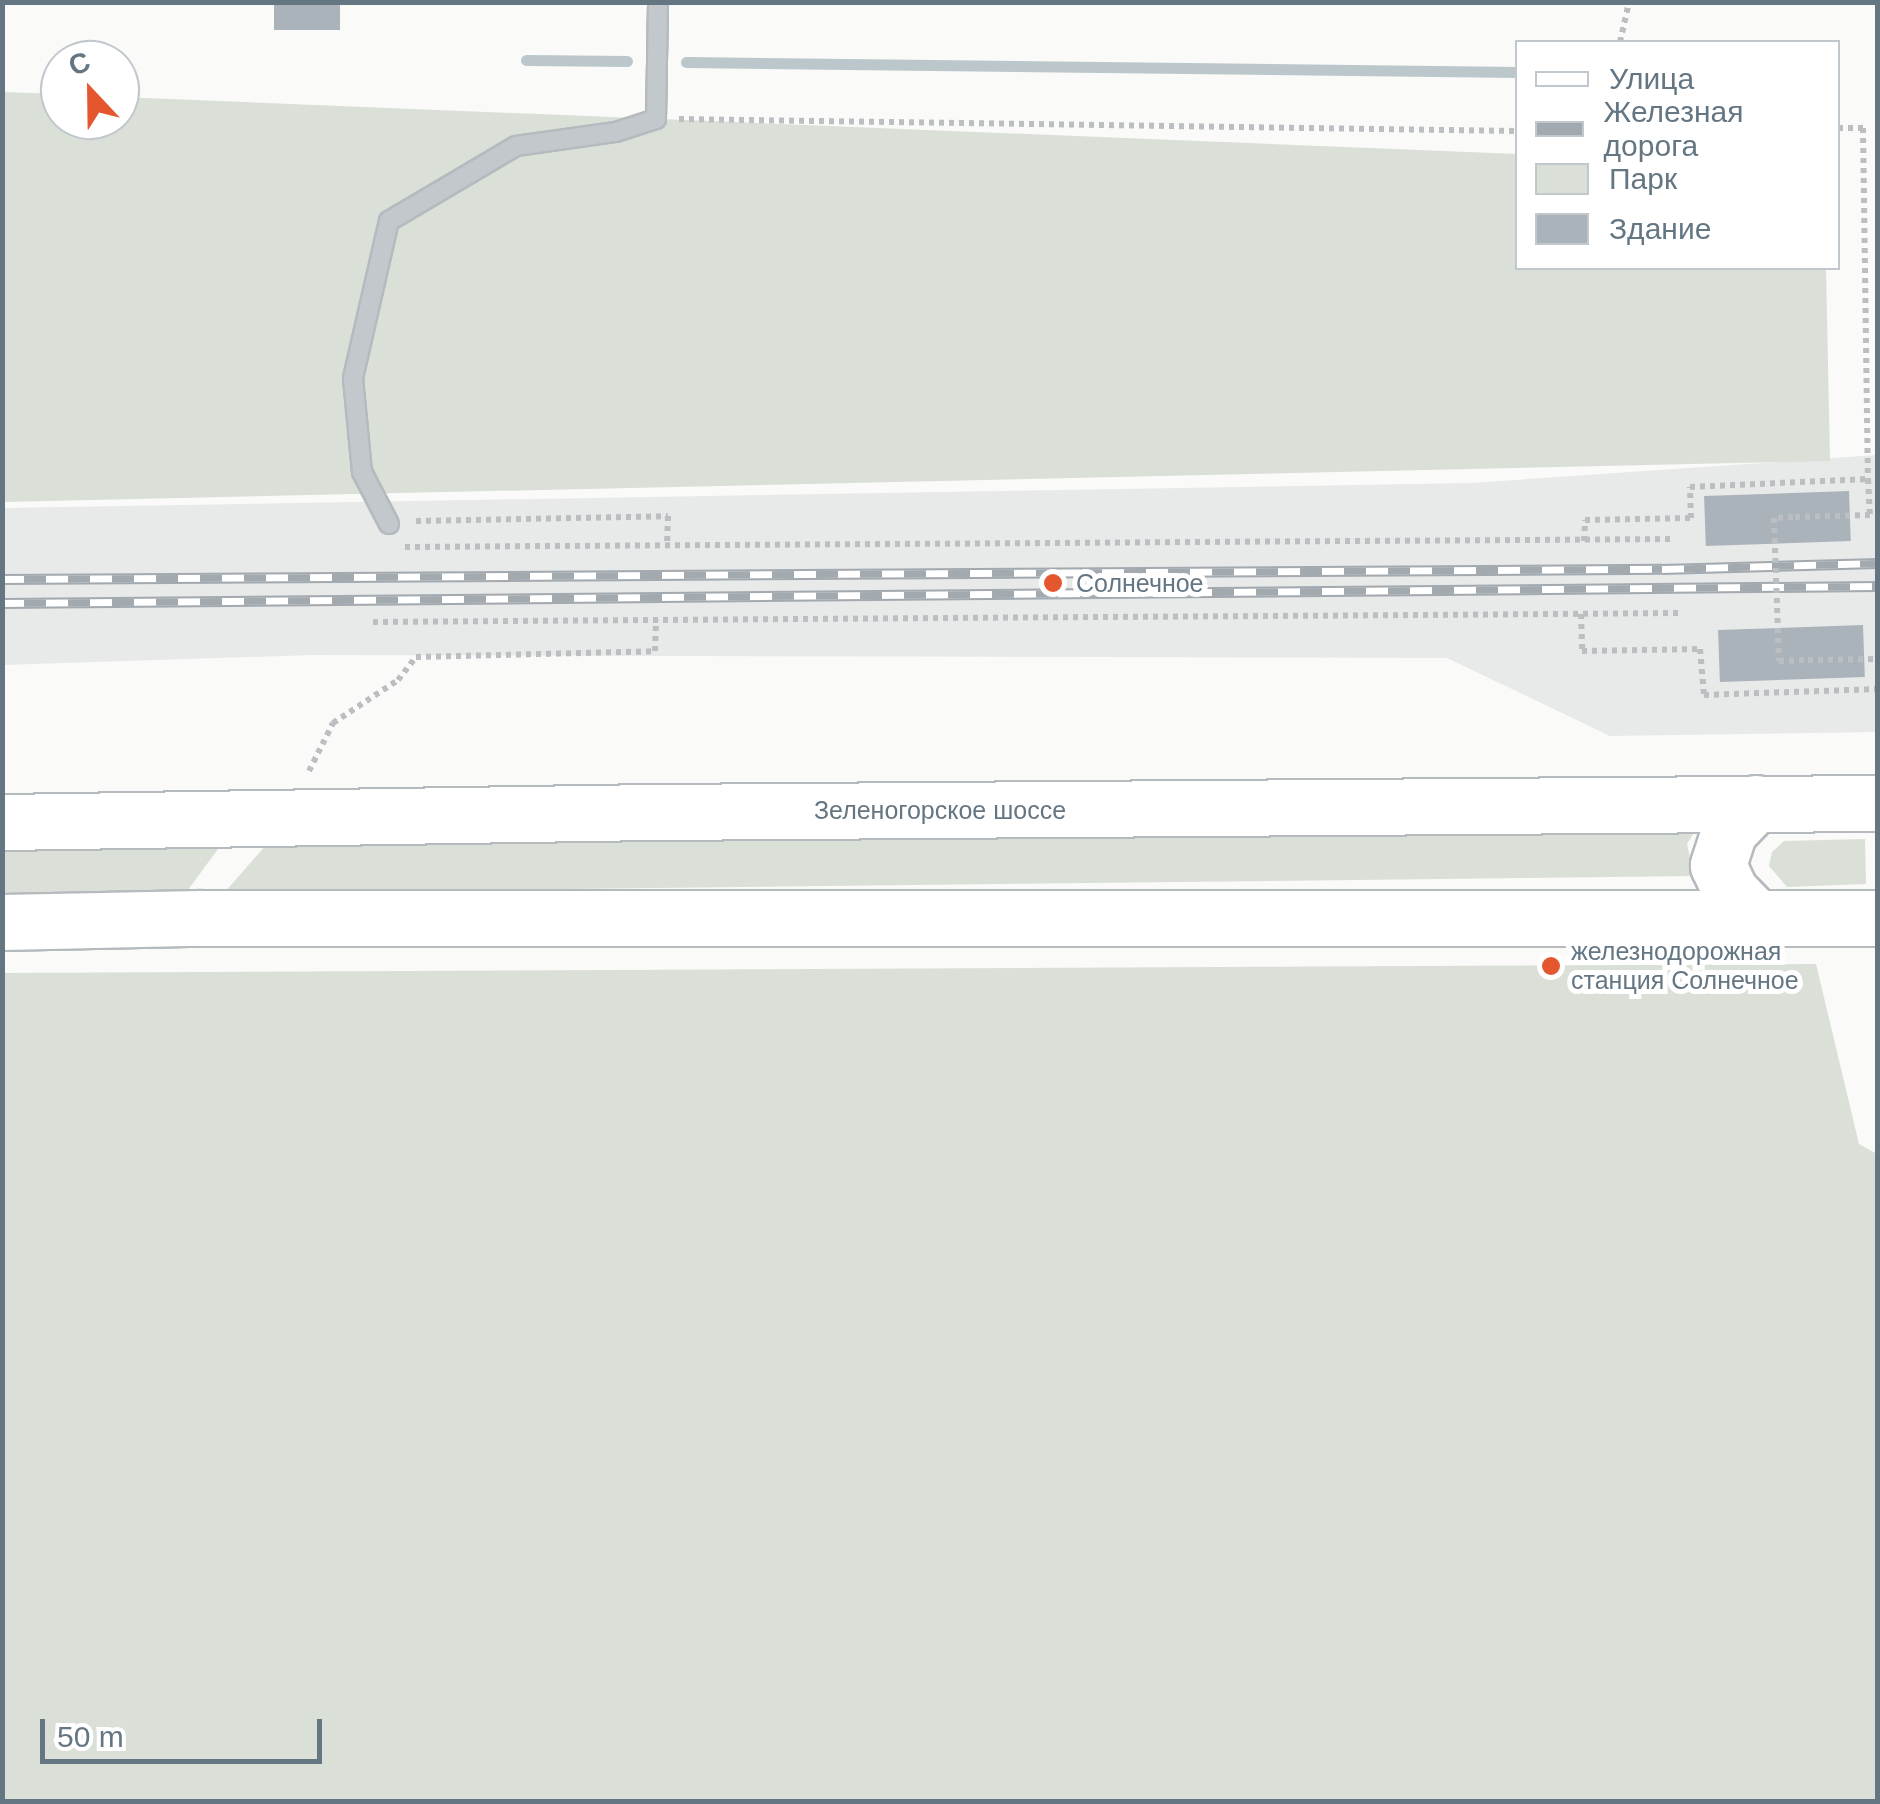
<!DOCTYPE html>
<meta charset="utf-8">
<style>
body{margin:0}
#map{position:relative;width:1880px;height:1804px;overflow:hidden;background:#fafaf8;font-family:Helvetica,sans-serif}
div>[style]{position:absolute}
[style*='--x']{left:calc(var(--x)*1px);top:calc(var(--y)*1px);width:calc(var(--w)*1px);rotate:calc(var(--a)*1deg)}
.built>*{inset:0;background:#e8e9e9}
.green>*{inset:0;background:#dadfd7}
.stream>*{height:11px;margin:-5.5px;padding:0 5.5px;transform-origin:5.5px;border-radius:5.5px;background:#bbc7cb}
.building>*{inset:0;background:#aab3b9;transform-origin:0 0}
.path>*{height:6px;margin-top:-3px;transform-origin:0;background:repeating-linear-gradient(90deg,#bbbfc2 0 5px,transparent 0 10px)}
.roads{filter:drop-shadow(2px 0 #b5babe) drop-shadow(-2px 0 #b5babe) drop-shadow(0 2px #b5babe) drop-shadow(0 -2px #b5babe)}
.service>*{height:18px;margin:-9px;padding:0 9px;transform-origin:9px;border-radius:9px;background:#c3c8cc}
.primary>*{height:55px;margin:-27.5px;padding:0 27.5px;transform-origin:27.5px;border-radius:27.5px;background:#fff}
.rail>*{height:11px;margin-top:-5.5px;transform-origin:0;background:repeating-linear-gradient(90deg,#fff 0 22px,#a2aab0 0 44px);box-sizing:border-box;border-block:2px solid #a2aab0}
.path-bridge>*{height:6px;margin-top:-3px;transform-origin:0;background:repeating-linear-gradient(90deg,#bbbfc2 0 5px,transparent 0 10px)}
.dots>*{width:28px;height:28px;translate:-50% -50%;box-sizing:border-box;border:5px solid #fff;border-radius:50%}
span{translate:-50% -50%;white-space:nowrap;text-align:center;line-height:1.15;-webkit-text-stroke:10px #fff;paint-order:stroke}
.poi-label{font-size:25px;color:#657683}
.left{translate:0 -50%;text-align:left}
.street-label{font-size:25px;color:#657683}
.frame{position:absolute;inset:0;border:5px solid #657683;pointer-events:none}
.legend{position:absolute;left:1515px;top:40px;width:325px;height:230px;box-sizing:border-box;background:#fff;border:2px solid #c1c8cd;margin:0;padding:12px 18px;list-style:none;font-size:30px;color:#657683}
.legend li{display:flex;align-items:center;gap:20px;height:50px}
.legend b{width:50px;border:2px solid #c1c8cd}
.north{position:absolute;left:40px;top:40px;width:100px;height:100px;box-sizing:border-box;background:#fff;border:2px solid #c1c8cd;border-radius:50%;rotate:338deg;font-size:28px;font-weight:700;line-height:40px;text-align:center;color:#657683}
.north::after{content:'';display:block;margin:auto;width:35px;height:45px;background:#e4572e;clip-path:polygon(50% 0,100% 100%,50% 72%,0 100%)}
.scale{position:absolute;left:40px;top:1719px;width:282px;height:45px;box-sizing:border-box;border:5px solid #657683;border-top:0;padding-left:12px;font-size:30px;line-height:35px;white-space:nowrap;color:#657683;-webkit-text-stroke:8px #fff;paint-order:stroke}
</style>
<div id="map">
<div class="built">
<i style="clip-path:polygon(1877px 455px,1877px 732px,1610px 736px,1447px 658px,312px 655px,3px 665px,2px 508px,1471px 483px)"></i>
</div>
<div class="green">
<i style="clip-path:polygon(2px 92px,60px 94px,60px 120px,120px 120px,120px 97px,1517px 154px,1518px 268px,1826px 268px,1830px 461px,3px 502px)"></i>
<i style="clip-path:polygon(1695px 831px,1687px 844px,1694px 876px,224px 893px,266px 845px)"></i>
<i style="clip-path:polygon(1865px 839px,1866px 884px,1787px 887px,1769px 866px,1772px 852px,1784px 841px)"></i>
<i style="clip-path:polygon(221px 845px,185px 894px,3px 898px,2px 846px)"></i>
<i style="clip-path:polygon(1816px 964px,1859px 1144px,1877px 1154px,1877px 1801px,3px 1801px,3px 973px)"></i>
</div>
<div class="stream">
<i style="--x:526;--y:60;--w:101;--a:0.6"></i>
<i style="--x:686;--y:62;--w:832;--a:0.69"></i>
</div>
<div class="building">
<i style="left:274px;top:2px;width:66px;height:28px"></i>
<i style="left:1849px;top:491px;width:50px;height:145px;rotate:88deg"></i>
<i style="left:1863px;top:625px;width:52px;height:145px;rotate:88deg"></i>
</div>
<div class="path">
<i style="--x:1620;--y:42;--w:41;--a:-77.3"></i>
<i style="--x:679;--y:119;--w:839;--a:0.82"></i>
<i style="--x:1838;--y:128;--w:25;--a:0"></i>
<i style="--x:1863;--y:128;--w:351;--a:89.2"></i>
<i style="--x:416;--y:521;--w:252;--a:-1.1"></i>
<i style="--x:668;--y:516;--w:30;--a:92"></i>
<i style="--x:1584;--y:541;--w:21;--a:-87"></i>
<i style="--x:1585;--y:520;--w:106;--a:-1.1"></i>
<i style="--x:1691;--y:518;--w:31;--a:-92"></i>
<i style="--x:1690;--y:487;--w:178;--a:-2.6"></i>
<i style="--x:1868;--y:479;--w:36;--a:87"></i>
<i style="--x:1870;--y:515;--w:77;--a:178.5"></i>
<i style="--x:405;--y:547;--w:1268;--a:-0.36"></i>
<i style="--x:1581;--y:614;--w:37;--a:88"></i>
<i style="--x:1582;--y:651;--w:118;--a:-1"></i>
<i style="--x:1700;--y:649;--w:46;--a:85"></i>
<i style="--x:1704;--y:695;--w:174;--a:-2"></i>
<i style="--x:373;--y:622;--w:1307;--a:-0.39"></i>
<i style="--x:1808;--y:660;--w:70;--a:-0.8"></i>
<i style="--x:309;--y:771;--w:54;--a:-63.4"></i>
<i style="--x:333;--y:723;--w:78;--a:-33.5"></i>
<i style="--x:398;--y:680;--w:29;--a:-52"></i>
<i style="--x:416;--y:657;--w:239;--a:-1.4"></i>
<i style="--x:655;--y:651;--w:31;--a:-88"></i>
</div>
<div class="roads">
<div class="service">
<i style="--x:389;--y:524;--w:59;--a:-117.4"></i>
<i style="--x:362;--y:472;--w:94;--a:-95.5"></i>
<i style="--x:353;--y:378;--w:161;--a:-77.1"></i>
<i style="--x:389;--y:221;--w:147;--a:-30.6"></i>
<i style="--x:516;--y:146;--w:101;--a:-8"></i>
<i style="--x:616;--y:132;--w:42;--a:-18"></i>
<i style="--x:656;--y:119;--w:117;--a:-89"></i>
</div>
<div class="primary">
<i style="--x:1756;--y:803;--w:39;--a:134"></i>
<i style="--x:1729;--y:831;--w:36;--a:108"></i>
<i style="--x:1718;--y:865;--w:29;--a:65"></i>
<i style="--x:1730;--y:891;--w:40;--a:46"></i>
<i style="--x:2;--y:822;--w:653;--a:-0.88"></i>
<i style="--x:655;--y:812;--w:1223;--a:-0.42"></i>
<i style="--x:2;--y:922;--w:197;--a:-1.2"></i>
<i style="--x:199;--y:918;--w:1679;--a:0"></i>
</div>
</div>
<div class="rail">
<i style="--x:2;--y:579;--w:1660;--a:-0.35"></i>
<i style="--x:1662;--y:569;--w:216;--a:-1.6"></i>
<i style="--x:2;--y:603;--w:1876;--a:-0.52"></i>
</div>
<div class="path-bridge">
<i style="--x:1793;--y:517;--w:19;--a:177"></i>
<i style="--x:1774;--y:518;--w:143;--a:88"></i>
<i style="--x:1779;--y:661;--w:29;--a:-2"></i>
</div>
<div class="dots">
<i style="left:1053px;top:583px;background:#e4572e"></i>
<i style="left:1551px;top:966px;background:#e4572e"></i>
</div>
<div class="poi-label">
<span class="left" style="left:1076px;top:583px">Солнечное</span>
<span class="left" style="left:1571px;top:966px">железнодорожная<br>станция Солнечное</span>
</div>
<div class="street-label">
<span style="left:940px;top:810px">Зеленогорское шоссе</span>
</div>
<div class="frame"></div>
<ul class="legend">
<li><b style="height:12px;background:#fff"></b>Улица</li>
<li><b style="height:12px;background:#a2aab0"></b>Железная дорога</li>
<li><b style="height:28px;background:#dadfd7"></b>Парк</li>
<li><b style="height:28px;background:#aab3b9"></b>Здание</li>
</ul>
<div class="north">С</div>
<div class="scale">50 m</div>
</div>
